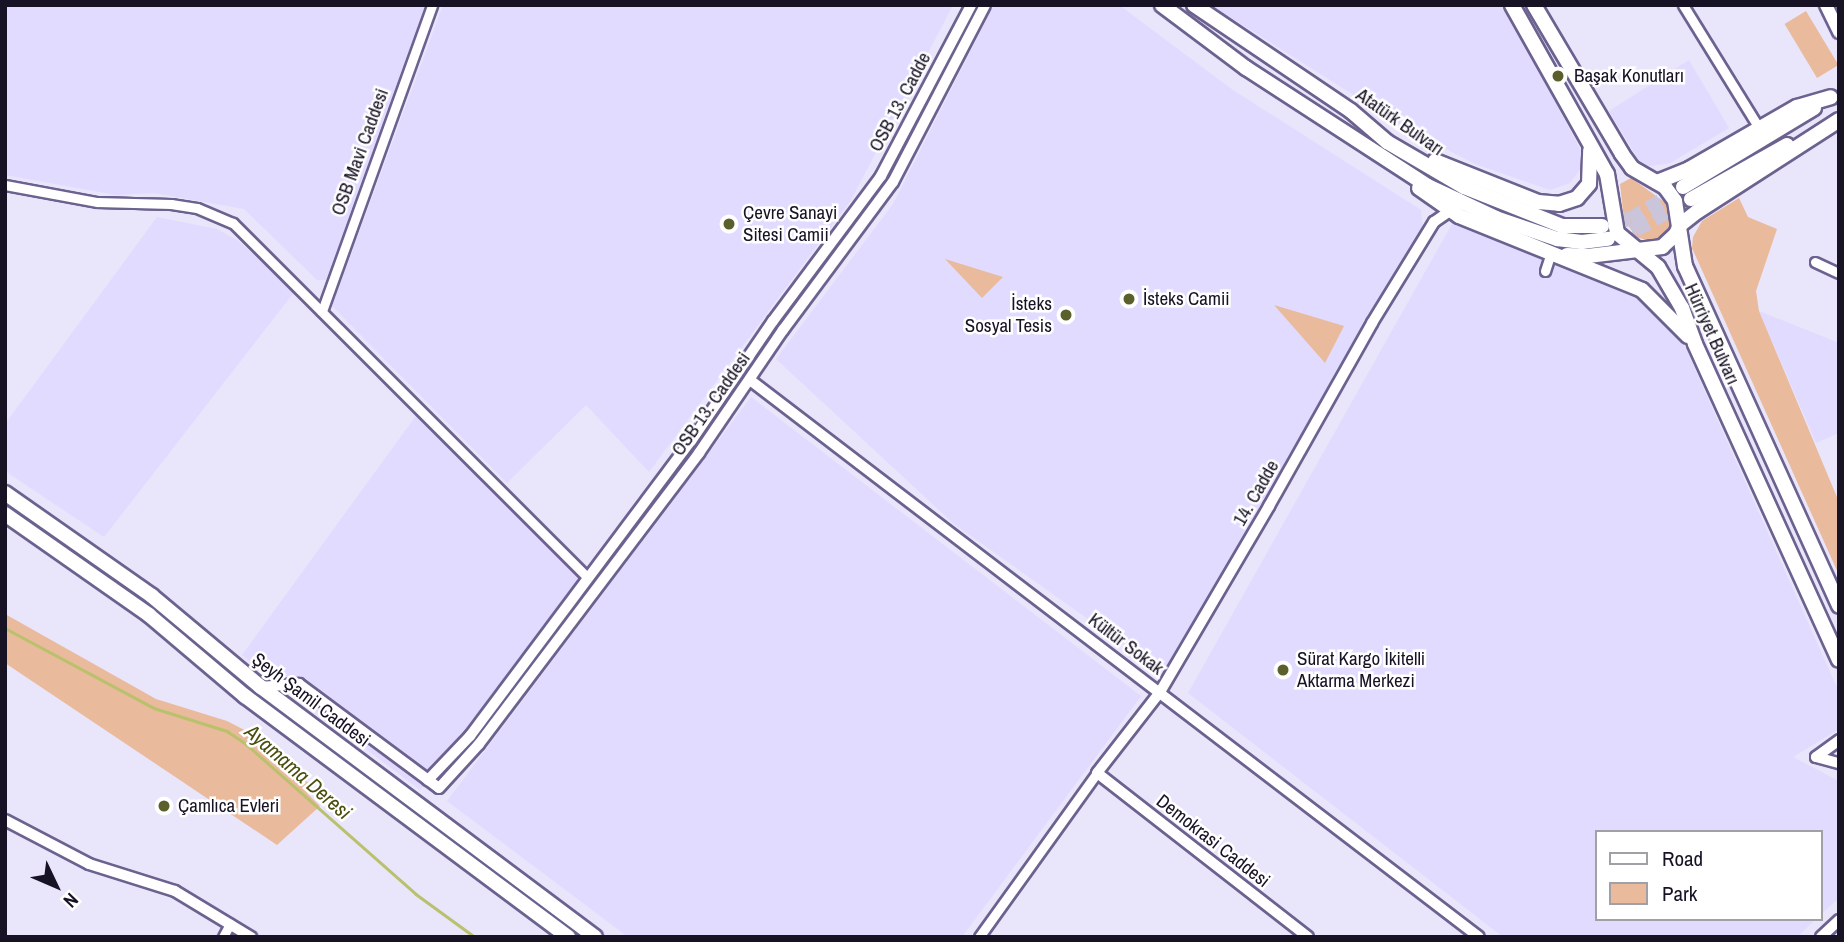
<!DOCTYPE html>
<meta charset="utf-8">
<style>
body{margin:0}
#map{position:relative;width:1844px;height:942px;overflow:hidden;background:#e9e5fa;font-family:"Archivo Narrow",sans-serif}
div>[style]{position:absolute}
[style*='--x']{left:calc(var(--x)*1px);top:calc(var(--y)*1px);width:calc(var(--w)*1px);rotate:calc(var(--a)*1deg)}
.built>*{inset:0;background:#e1dbff}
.green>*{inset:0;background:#e9ba9c;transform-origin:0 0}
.stream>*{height:2.5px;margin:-1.25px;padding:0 1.25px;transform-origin:1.25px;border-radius:1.25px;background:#b9c16c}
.primary-tunnel>*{height:14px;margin-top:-7px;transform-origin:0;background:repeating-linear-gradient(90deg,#cac5da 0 14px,transparent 0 21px)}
.roads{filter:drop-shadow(2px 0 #6c628f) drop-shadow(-2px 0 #6c628f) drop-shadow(0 2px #6c628f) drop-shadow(0 -2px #6c628f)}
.minor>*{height:9px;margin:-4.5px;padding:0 4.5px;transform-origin:4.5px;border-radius:4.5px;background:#fff}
.tertiary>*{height:10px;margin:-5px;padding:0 5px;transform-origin:5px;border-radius:5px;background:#fff}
.secondary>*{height:12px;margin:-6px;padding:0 6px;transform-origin:6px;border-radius:6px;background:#fff}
.primary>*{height:14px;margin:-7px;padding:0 7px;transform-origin:7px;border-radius:7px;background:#fff}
.dots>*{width:19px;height:19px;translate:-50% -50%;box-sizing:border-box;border:4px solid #fff;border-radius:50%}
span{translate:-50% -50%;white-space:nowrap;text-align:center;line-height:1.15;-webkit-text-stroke:5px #fff;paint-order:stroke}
.poi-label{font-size:19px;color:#171224}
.left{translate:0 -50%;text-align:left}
.right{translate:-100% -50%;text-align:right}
.street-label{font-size:19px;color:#171224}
.water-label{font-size:21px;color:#4a4e0d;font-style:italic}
.frame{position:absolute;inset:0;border:7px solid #171224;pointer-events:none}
.legend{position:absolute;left:1595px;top:830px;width:228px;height:91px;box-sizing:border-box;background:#fff;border:2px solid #a2a0a7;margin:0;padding:9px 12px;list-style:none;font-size:21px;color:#171224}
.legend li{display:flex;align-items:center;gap:14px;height:35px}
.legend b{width:35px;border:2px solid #a2a0a7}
.north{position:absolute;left:21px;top:851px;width:70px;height:70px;-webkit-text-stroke:5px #fff;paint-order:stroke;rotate:134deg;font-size:19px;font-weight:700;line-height:28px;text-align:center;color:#171224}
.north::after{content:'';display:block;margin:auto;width:24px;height:32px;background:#171224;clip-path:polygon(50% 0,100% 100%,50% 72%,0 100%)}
</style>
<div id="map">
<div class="built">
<i style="clip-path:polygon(5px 5px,429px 5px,331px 275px,325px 280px,317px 280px,244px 209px,154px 193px,116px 195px,5px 175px)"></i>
<i style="clip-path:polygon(443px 5px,953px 5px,851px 200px,649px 472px,586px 405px,507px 483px,332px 306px)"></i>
<i style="clip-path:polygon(994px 5px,1119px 5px,1233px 90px,1421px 210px,1423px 229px,1167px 675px,954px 524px,776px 359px,893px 204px)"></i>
<i style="clip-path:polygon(1211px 5px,1504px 5px,1581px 151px,1580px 169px,1570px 183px,1550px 190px,1475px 164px,1409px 130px)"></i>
<i style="clip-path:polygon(1689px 60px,1729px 128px,1670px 163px,1643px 167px,1609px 111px)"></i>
<i style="clip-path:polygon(157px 217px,217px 229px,237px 240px,295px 291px,104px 537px,5px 471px,5px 424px)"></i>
<i style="clip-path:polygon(1452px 224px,1641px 292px,1681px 338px,1839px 692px,1839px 729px,1793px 757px,1839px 781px,1839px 898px,1821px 914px,1821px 832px,1597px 832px,1597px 919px,1816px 919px,1797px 937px,1503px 937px,1188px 693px)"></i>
<i style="clip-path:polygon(1759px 311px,1839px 343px,1839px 433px,1816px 443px)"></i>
<i style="clip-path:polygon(751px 397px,1141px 696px,962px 937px,628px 937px,447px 801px)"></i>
<i style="clip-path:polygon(418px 413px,584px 583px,420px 790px,242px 655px)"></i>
</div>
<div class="green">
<i style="left:1806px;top:11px;width:63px;height:25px;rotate:59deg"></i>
<i style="clip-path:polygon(1631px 178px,1670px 206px,1672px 222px,1665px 235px,1658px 240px,1650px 241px,1636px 237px,1624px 219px,1620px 184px)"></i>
<i style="clip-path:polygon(1739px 198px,1748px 217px,1777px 229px,1756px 291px,1759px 311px,1839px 502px,1839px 575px,1692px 248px,1693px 237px,1702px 221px)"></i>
<i style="clip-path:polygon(945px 259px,1003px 277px,982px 298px)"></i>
<i style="clip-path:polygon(1274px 305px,1344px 326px,1325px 363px)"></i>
<i style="clip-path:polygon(5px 614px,156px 699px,227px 721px,254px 735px,313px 787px,307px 793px,320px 806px,277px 845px,5px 663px)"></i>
</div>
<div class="stream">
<i style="--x:5;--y:628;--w:169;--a:28.2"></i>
<i style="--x:154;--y:708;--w:77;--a:17.5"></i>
<i style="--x:227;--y:731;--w:22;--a:34"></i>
<i style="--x:245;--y:743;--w:228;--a:41.4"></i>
<i style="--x:416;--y:894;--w:73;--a:36.1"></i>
</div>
<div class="primary-tunnel">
<i style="--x:1603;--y:226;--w:28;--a:-15"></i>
<i style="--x:1630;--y:219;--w:57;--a:-30.6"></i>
<i style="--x:1612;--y:238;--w:25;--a:-18"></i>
<i style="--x:1636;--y:230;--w:63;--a:-29.4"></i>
</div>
<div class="roads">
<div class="minor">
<i style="--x:1683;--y:5;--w:145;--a:58.3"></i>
<i style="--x:5;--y:185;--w:94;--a:10.5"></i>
<i style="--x:97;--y:202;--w:74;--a:1.5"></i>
<i style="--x:171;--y:204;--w:26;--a:9"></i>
<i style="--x:197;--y:208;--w:39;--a:23"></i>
<i style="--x:233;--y:223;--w:501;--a:45"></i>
<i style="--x:1815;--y:262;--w:26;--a:25"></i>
<i style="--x:1545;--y:271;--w:19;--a:-72"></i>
<i style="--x:322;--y:311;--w:325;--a:-70.2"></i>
<i style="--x:223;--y:937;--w:15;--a:-62"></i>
<i style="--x:979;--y:937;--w:202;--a:-54.3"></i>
</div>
<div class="tertiary">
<i style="--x:750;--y:380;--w:917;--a:37.38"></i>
<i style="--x:261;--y:687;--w:38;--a:-5"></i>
<i style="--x:299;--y:684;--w:174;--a:36.6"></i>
<i style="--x:439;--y:788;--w:59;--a:-47.7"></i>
<i style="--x:479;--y:744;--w:365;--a:-52.9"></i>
<i style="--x:699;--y:453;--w:149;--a:-55.7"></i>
<i style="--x:783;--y:330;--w:184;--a:-53.4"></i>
<i style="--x:893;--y:182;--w:199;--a:-62.5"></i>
<i style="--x:1816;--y:757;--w:29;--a:-36"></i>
<i style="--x:1816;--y:757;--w:24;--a:15"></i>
<i style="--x:428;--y:780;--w:61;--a:-46.3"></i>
<i style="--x:470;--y:736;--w:369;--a:-53.2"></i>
<i style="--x:691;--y:441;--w:145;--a:-55.7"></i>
<i style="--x:773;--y:321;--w:181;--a:-53.3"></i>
<i style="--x:881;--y:176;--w:193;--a:-62.2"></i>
<i style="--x:5;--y:820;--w:95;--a:27.6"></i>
<i style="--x:89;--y:864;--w:90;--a:17.4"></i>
<i style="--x:175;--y:891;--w:89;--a:31.2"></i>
<i style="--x:1308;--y:937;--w:267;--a:-142.1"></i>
<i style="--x:1097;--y:773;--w:103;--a:-52.1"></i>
<i style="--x:1160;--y:692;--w:216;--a:-59.6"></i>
<i style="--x:1269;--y:506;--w:210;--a:-60.6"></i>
<i style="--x:1372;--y:323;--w:119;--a:-58.5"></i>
<i style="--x:1434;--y:222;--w:19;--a:-35"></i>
<i style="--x:1821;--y:937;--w:25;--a:-43"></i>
</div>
<div class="secondary">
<i style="--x:1826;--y:5;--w:30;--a:64"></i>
</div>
<div class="primary">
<i style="--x:1162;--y:5;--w:105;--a:36.9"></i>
<i style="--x:1246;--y:68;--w:217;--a:33"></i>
<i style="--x:1428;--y:186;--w:75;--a:25.2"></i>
<i style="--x:1496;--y:218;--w:65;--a:19"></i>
<i style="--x:1557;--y:239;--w:25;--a:7"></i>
<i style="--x:1582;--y:242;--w:26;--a:-7"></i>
<i style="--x:1194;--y:5;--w:189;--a:34"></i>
<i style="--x:1351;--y:111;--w:48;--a:40.7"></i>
<i style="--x:1387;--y:142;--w:89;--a:30.3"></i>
<i style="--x:1464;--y:187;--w:105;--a:21.7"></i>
<i style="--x:1562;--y:226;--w:40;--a:0"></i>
<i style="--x:1512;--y:5;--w:194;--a:60.7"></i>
<i style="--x:1607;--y:174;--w:60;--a:80.4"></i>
<i style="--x:1617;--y:233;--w:53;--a:39.7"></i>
<i style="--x:1658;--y:267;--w:48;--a:59.7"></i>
<i style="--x:1682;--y:308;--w:38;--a:70"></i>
<i style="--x:1695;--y:344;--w:347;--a:65.5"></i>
<i style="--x:1534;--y:5;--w:173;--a:59.4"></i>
<i style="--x:1622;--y:154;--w:17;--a:54"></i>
<i style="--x:1632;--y:168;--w:38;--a:30"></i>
<i style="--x:1665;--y:187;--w:17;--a:54"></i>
<i style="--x:1675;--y:201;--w:66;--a:81.3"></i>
<i style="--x:1685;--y:266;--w:373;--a:65.6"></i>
<i style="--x:1435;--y:161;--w:111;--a:21.7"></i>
<i style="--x:1538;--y:202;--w:21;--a:5"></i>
<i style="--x:1559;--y:204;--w:19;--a:-18"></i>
<i style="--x:1577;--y:198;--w:18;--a:-49"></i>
<i style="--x:1589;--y:184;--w:34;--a:-88"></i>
<i style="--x:1657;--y:182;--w:35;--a:-22"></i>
<i style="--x:1689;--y:169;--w:125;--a:-29.9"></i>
<i style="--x:1797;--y:107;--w:35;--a:-16"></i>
<i style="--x:1683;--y:187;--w:153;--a:-31.1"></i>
<i style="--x:1419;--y:188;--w:49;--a:35"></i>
<i style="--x:1459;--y:216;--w:197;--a:22"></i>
<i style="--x:1642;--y:290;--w:65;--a:45"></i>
<i style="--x:1691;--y:199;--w:110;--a:-29.4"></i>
<i style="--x:1567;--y:255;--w:21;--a:3"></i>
<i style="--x:1588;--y:256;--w:75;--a:-6.9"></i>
<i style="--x:1662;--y:247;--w:19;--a:-43"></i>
<i style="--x:1676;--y:234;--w:10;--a:-66"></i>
<i style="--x:1680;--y:225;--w:23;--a:-38"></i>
<i style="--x:1698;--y:211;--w:168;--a:-32.8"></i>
<i style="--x:5;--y:493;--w:179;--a:35"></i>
<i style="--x:152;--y:596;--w:142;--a:39.9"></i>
<i style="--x:261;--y:687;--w:417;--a:36.8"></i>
<i style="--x:5;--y:514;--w:176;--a:35"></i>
<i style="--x:149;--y:615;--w:126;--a:40.2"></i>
<i style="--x:245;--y:696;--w:403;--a:36.7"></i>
</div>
</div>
<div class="dots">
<i style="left:1558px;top:76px;background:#5a5f2c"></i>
<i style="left:729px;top:224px;background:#5a5f2c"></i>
<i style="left:1129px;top:299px;background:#5a5f2c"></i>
<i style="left:1066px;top:315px;background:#5a5f2c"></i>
<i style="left:1283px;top:670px;background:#5a5f2c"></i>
<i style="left:164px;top:806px;background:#5a5f2c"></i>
</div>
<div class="poi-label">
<span class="left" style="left:1574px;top:76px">Başak Konutları</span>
<span class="left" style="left:743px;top:224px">Çevre Sanayi<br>Sitesi Camii</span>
<span class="left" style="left:1143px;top:299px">İsteks Camii</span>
<span class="right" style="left:1052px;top:315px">İsteks<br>Sosyal Tesis</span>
<span class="left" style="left:1297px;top:670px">Sürat Kargo İkitelli<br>Aktarma Merkezi</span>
<span class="left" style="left:178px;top:806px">Çamlıca Evleri</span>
</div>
<div class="street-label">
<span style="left:900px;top:102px;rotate:-62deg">OSB 13. Cadde</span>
<span style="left:1400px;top:122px;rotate:35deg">Atatürk Bulvarı</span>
<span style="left:360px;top:152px;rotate:-70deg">OSB Mavi Caddesi</span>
<span style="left:1712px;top:334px;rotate:66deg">Hürriyet Bulvarı</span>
<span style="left:711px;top:404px;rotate:-55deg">OSB 13. Caddesi</span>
<span style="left:1256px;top:493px;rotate:-60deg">14. Cadde</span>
<span style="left:1126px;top:644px;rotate:37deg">Kültür Sokak</span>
<span style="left:311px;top:700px;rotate:37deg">Şeyh Şamil Caddesi</span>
<span style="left:1213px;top:841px;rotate:38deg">Demokrasi Caddesi</span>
</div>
<div class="water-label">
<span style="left:298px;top:772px;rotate:41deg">Ayamama Deresi</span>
</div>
<div class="frame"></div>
<ul class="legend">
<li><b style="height:9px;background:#fff"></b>Road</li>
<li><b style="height:19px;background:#e9ba9c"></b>Park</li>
</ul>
<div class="north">N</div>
</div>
